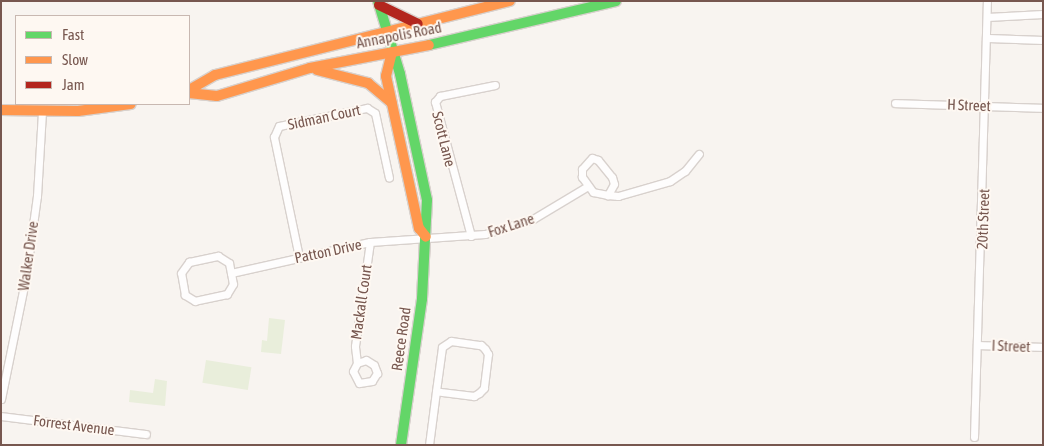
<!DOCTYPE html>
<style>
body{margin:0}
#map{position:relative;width:1044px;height:446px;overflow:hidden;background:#f8f4f0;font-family:"Asap Condensed",sans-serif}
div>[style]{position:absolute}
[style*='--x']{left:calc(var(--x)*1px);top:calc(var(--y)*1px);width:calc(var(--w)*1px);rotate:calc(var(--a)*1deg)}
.green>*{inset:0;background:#e9eedb;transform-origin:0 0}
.roads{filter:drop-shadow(1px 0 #d8d1cd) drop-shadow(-1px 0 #d8d1cd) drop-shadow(0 1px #d8d1cd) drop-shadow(0 -1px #d8d1cd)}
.street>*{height:7px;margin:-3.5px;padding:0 3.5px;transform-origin:3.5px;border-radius:3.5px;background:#fefdfd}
.fast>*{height:10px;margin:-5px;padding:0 5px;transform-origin:5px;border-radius:5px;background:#63d668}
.slow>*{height:10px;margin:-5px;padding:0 5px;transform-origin:5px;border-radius:5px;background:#ff974d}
.jam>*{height:10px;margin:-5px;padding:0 5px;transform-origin:5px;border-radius:5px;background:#b3261e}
span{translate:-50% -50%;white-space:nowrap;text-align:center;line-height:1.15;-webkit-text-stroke:4px #fef8f2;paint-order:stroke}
.street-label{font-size:15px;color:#77574f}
.frame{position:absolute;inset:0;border:2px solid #77574f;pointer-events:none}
.legend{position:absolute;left:15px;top:15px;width:175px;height:90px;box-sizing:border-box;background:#fef8f2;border:1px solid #c8b8b1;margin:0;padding:6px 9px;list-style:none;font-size:15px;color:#77574f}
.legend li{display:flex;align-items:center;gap:10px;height:25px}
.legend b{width:25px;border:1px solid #c8b8b1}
</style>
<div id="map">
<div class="green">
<i style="clip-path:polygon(269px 318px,285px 320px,281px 354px,261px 352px,262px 340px,267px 341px)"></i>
<i style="left:206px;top:360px;width:46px;height:23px;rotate:9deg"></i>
<i style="clip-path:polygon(155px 379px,167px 381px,165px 406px,129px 402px,130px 390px,153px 393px)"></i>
</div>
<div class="roads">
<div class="street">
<i style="--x:987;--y:17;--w:56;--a:-3.1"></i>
<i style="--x:988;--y:38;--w:55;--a:2.1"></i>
<i style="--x:895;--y:103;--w:148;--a:1.9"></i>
<i style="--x:592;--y:158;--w:6;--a:18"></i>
<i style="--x:598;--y:160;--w:22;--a:51"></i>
<i style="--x:612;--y:177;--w:7;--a:74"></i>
<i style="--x:614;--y:184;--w:13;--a:119"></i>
<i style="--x:608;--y:195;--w:15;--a:-169"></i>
<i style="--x:593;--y:192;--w:19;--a:-126"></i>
<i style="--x:582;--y:177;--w:8;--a:-90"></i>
<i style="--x:582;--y:169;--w:15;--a:-48"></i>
<i style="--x:608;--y:195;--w:10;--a:6"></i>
<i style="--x:618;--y:196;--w:54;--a:-16.1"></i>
<i style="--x:670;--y:181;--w:18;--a:-34"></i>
<i style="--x:685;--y:171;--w:22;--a:-51"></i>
<i style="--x:471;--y:236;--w:139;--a:-105"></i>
<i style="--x:435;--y:102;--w:8;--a:-50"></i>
<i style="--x:440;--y:96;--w:56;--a:-11.3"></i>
<i style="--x:299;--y:257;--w:123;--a:-101.8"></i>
<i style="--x:274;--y:137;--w:12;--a:-66"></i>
<i style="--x:279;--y:126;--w:90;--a:-11.6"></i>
<i style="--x:367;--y:108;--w:9;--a:32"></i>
<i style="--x:375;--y:113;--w:66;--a:77.8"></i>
<i style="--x:231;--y:273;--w:11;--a:80"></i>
<i style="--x:233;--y:284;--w:12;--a:121"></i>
<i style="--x:227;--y:294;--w:33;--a:168"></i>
<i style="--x:195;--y:301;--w:12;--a:-149"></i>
<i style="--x:185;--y:295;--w:22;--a:-100"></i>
<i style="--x:181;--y:273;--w:14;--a:-54"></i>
<i style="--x:189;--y:262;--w:30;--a:-12"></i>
<i style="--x:218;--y:256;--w:13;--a:32"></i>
<i style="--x:229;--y:263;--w:10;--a:79"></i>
<i style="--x:231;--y:273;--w:142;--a:-12.6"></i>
<i style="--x:370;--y:242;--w:115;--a:-4"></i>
<i style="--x:485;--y:234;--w:50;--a:-17.4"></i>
<i style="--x:533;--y:219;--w:64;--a:-31"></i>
<i style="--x:979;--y:345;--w:64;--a:1.8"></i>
<i style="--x:357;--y:363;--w:9;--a:-18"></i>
<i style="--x:366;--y:360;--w:9;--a:32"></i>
<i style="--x:374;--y:365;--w:9;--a:69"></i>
<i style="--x:377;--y:373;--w:9;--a:122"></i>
<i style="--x:372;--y:381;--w:13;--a:171"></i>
<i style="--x:359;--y:383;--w:13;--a:-117"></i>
<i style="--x:353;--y:371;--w:9;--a:-63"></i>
<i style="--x:357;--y:363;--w:17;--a:-97"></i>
<i style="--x:355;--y:346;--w:105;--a:-81.8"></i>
<i style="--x:1;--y:399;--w:126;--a:-78.5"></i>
<i style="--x:26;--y:276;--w:81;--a:-82.2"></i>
<i style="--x:37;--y:196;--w:85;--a:-86.6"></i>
<i style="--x:1;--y:416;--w:146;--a:7.1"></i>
<i style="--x:974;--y:437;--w:436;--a:-88.3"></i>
<i style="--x:429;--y:445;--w:54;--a:-82.6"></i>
<i style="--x:436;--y:391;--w:44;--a:-82.2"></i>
<i style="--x:442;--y:347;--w:11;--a:-34"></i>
<i style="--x:451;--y:341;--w:30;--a:8"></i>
<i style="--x:481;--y:345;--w:6;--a:45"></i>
<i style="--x:485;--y:349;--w:6;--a:59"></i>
<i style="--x:488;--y:354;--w:34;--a:97"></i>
<i style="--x:484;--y:388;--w:7;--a:135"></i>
<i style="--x:479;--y:393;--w:6;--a:149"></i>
<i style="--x:474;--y:396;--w:38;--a:-173"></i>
</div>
<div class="fast">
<i style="--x:378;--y:1;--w:76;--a:73.2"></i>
<i style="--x:400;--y:74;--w:129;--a:77.9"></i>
<i style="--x:427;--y:200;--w:99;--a:92.9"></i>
<i style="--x:422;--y:299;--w:148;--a:98.2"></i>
<i style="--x:429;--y:45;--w:192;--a:-13.2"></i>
</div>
<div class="slow">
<i style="--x:392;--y:52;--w:25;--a:104"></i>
<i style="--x:386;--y:76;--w:156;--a:77.8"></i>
<i style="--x:419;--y:228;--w:11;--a:52"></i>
<i style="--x:317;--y:70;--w:53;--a:14.3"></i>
<i style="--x:368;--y:83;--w:31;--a:40"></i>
<i style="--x:189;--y:90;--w:30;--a:-30"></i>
<i style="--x:215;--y:75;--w:304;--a:-14.1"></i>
<i style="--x:189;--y:93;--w:28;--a:6"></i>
<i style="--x:217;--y:96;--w:97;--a:-16.8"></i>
<i style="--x:310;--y:68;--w:121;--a:-10.9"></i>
<i style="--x:1;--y:110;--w:77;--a:0.7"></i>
<i style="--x:78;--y:111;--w:53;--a:-7.5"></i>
</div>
<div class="jam">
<i style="--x:379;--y:5;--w:43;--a:26"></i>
</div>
</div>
<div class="street-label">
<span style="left:399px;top:35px;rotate:-11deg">Annapolis Road</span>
<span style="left:969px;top:105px;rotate:2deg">H Street</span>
<span style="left:324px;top:117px;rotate:-12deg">Sidman Court</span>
<span style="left:444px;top:139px;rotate:76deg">Scott Lane</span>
<span style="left:983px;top:219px;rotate:-88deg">20th Street</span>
<span style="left:511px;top:225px;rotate:-18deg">Fox Lane</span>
<span style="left:328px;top:251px;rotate:-12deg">Patton Drive</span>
<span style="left:28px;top:256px;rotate:-82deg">Walker Drive</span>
<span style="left:361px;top:302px;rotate:-82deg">Mackall Court</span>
<span style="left:401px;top:339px;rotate:-82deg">Reece Road</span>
<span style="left:1011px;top:346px;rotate:2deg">I Street</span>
<span style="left:74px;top:425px;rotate:7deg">Forrest Avenue</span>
</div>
<div class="frame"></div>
<ul class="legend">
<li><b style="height:6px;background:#63d668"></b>Fast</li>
<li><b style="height:6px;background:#ff974d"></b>Slow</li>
<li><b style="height:6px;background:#b3261e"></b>Jam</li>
</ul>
</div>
